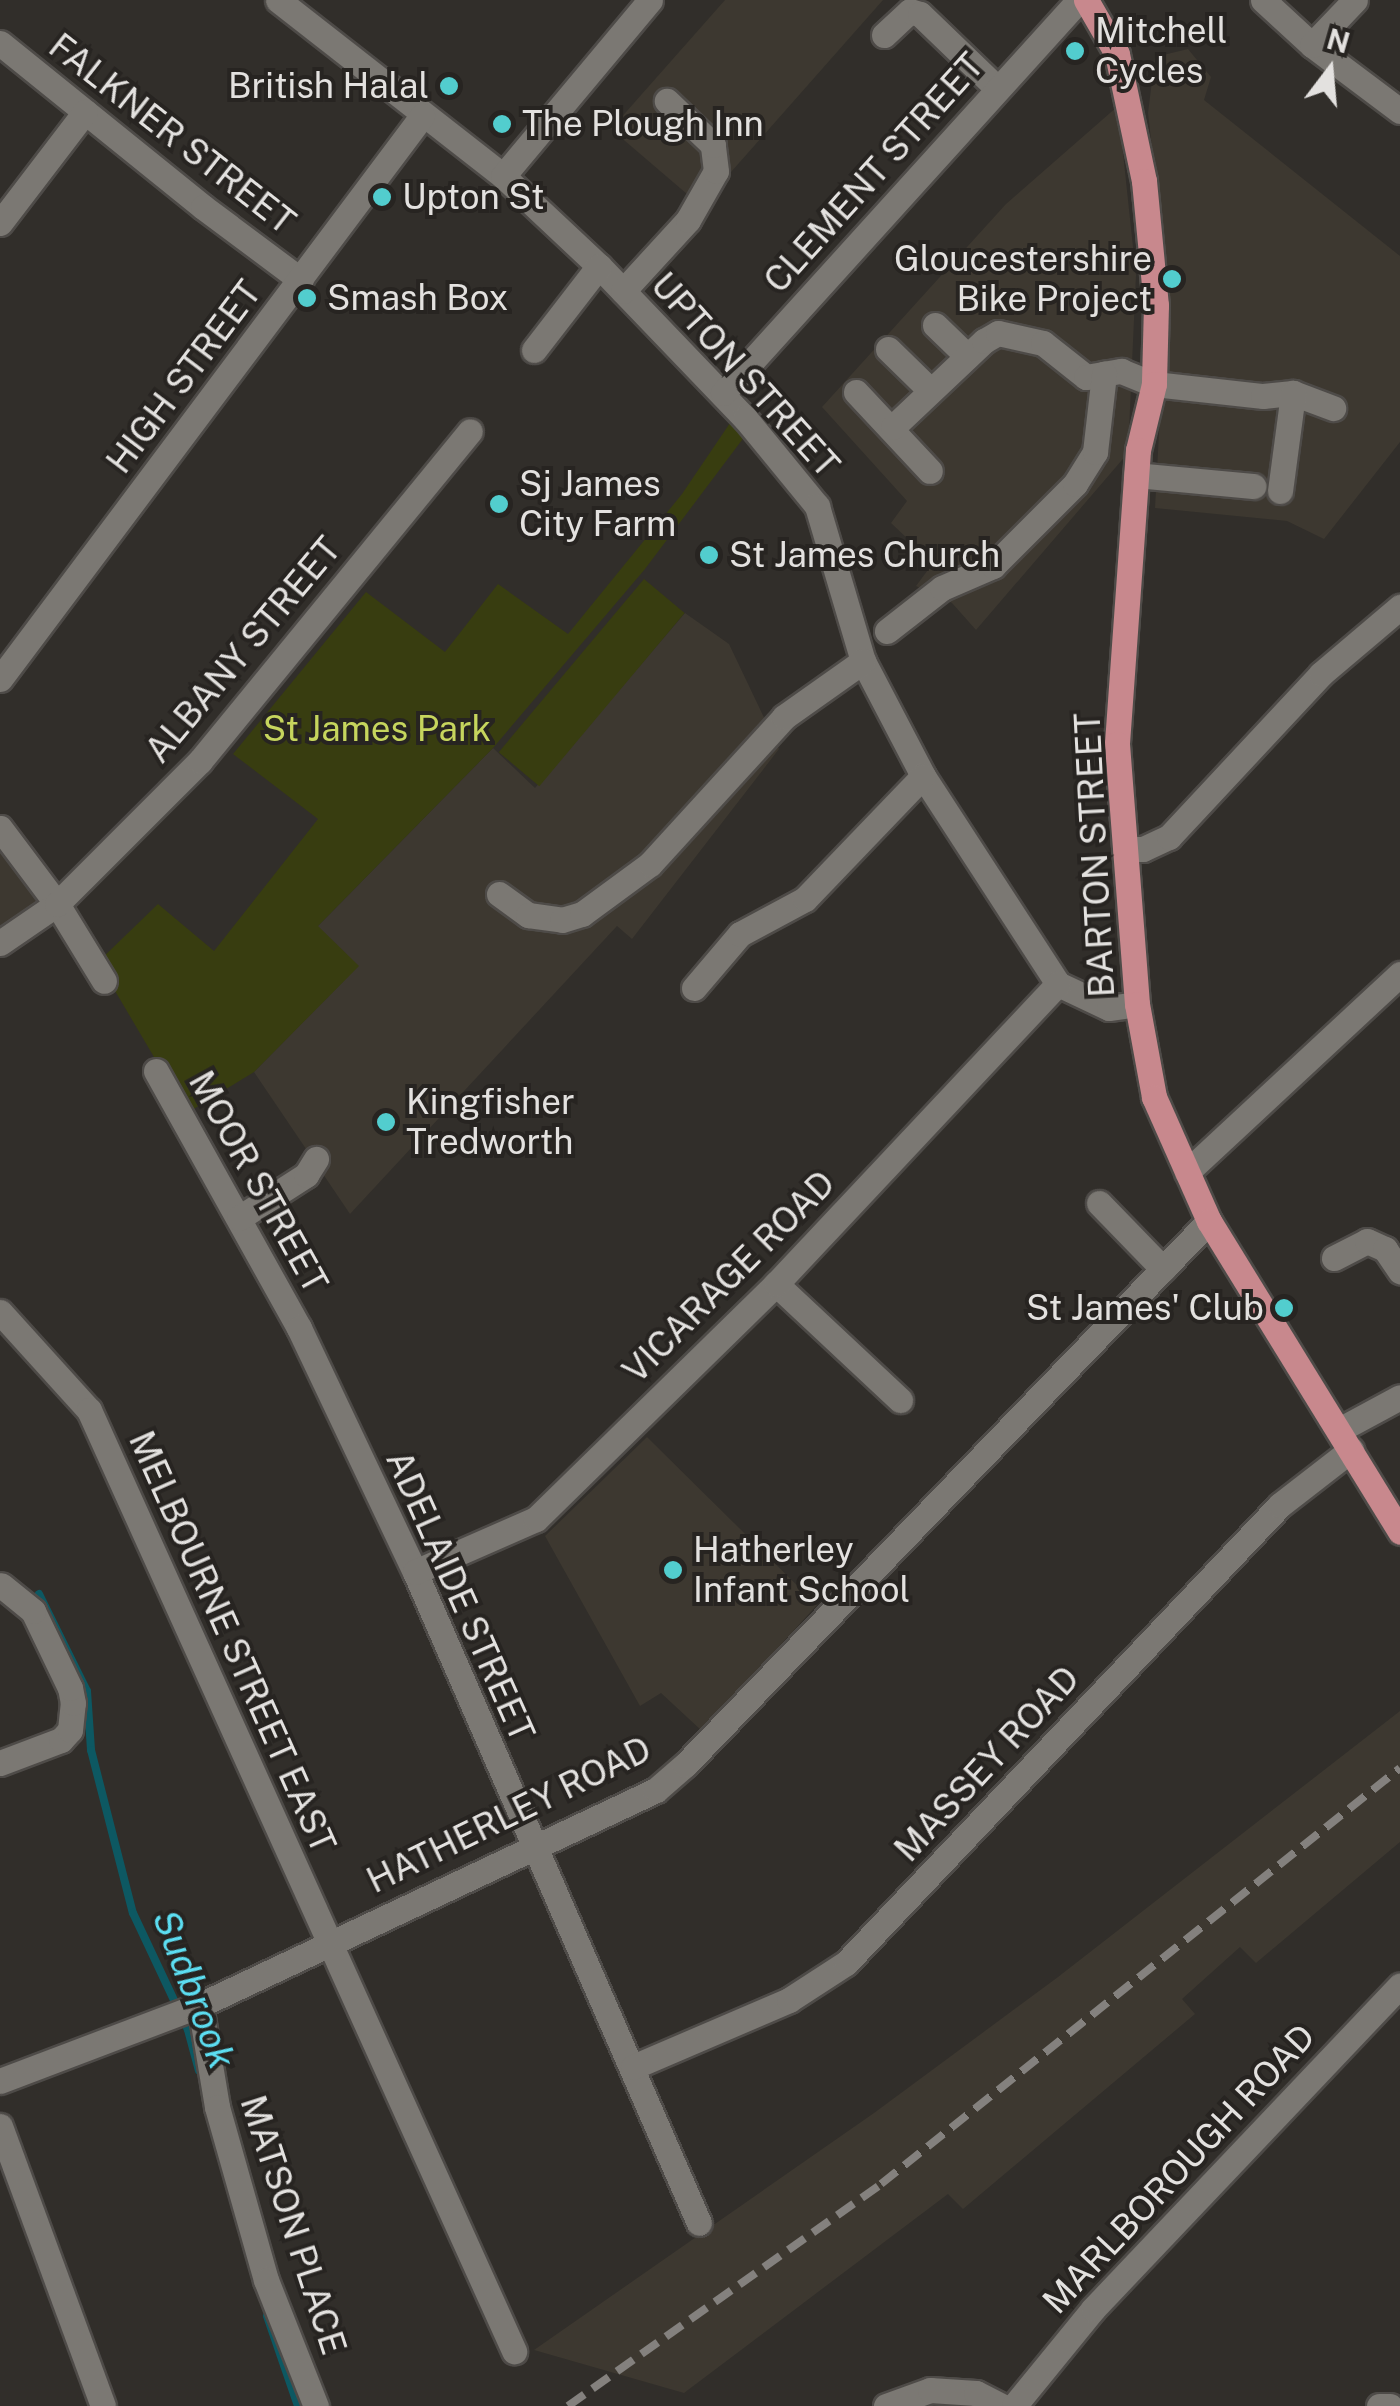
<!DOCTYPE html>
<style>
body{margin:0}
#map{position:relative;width:1400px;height:2406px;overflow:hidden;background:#312e2a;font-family:"Public Sans",sans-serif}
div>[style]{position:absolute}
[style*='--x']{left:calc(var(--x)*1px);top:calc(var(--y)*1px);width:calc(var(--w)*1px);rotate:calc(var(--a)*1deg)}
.built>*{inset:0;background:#3d3830}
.green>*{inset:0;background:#383d10;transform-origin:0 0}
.stream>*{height:8px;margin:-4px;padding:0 4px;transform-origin:4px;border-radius:4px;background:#0d5862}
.roads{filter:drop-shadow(2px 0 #4e4b48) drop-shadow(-2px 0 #4e4b48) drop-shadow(0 2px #4e4b48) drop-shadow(0 -2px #4e4b48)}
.minor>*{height:25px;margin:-12.5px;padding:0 12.5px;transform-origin:12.5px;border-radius:12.5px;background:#7b7873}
.major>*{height:25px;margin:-12.5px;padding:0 12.5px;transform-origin:12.5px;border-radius:12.5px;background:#c8888d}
.rail>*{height:8px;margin-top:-4px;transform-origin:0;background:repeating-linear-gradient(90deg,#84817e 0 20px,transparent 0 30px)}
.dots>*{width:28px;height:28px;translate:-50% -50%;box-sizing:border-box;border:5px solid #272421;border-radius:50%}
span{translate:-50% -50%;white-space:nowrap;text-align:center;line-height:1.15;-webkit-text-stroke:8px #272421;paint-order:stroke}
.poi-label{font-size:35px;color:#e3e1df}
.left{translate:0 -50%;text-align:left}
.right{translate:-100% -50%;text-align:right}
.street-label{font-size:35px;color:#e3e1df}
.park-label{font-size:35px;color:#c6d55d}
.water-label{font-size:38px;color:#5cdef2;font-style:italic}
.north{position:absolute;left:1280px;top:20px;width:100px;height:100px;-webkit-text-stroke:8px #272421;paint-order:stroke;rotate:16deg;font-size:28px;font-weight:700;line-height:40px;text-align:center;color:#e3e1df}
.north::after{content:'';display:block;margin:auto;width:35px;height:45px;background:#e3e1df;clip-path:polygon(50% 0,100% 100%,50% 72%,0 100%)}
</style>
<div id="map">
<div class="built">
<i style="clip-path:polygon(725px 0,883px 0,701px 206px,611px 129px)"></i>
<i style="clip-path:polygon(1188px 49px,1211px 77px,1204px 100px,1400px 256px,1400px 442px,1324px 539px,1287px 521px,1155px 508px,1167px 282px,1148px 113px,1155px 57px)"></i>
<i style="clip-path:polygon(1118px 106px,1136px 275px,1128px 453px,976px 630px,952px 603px,916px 586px,933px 563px,891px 523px,907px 501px,822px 407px,1006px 204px)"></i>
<i style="clip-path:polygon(685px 613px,729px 644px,779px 749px,632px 939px,617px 926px,350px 1214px,254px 1072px,358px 966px,317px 927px,493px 748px,535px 788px)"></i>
<i style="clip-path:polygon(0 829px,57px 904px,0 943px)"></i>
<i style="clip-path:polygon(647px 1437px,817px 1605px,702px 1731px,661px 1693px,640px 1706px,545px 1536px)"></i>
<i style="clip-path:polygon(1400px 1711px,1400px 1842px,1256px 1963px,1240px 1947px,1182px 1999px,1195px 2014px,963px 2209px,948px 2194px,684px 2393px,534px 2350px,874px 2113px,1058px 1977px)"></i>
</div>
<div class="green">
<i style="clip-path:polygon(730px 423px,745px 436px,645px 569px,493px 748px,318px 926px,359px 966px,254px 1072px,187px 1113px,98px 962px,158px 904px,214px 951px,318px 819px,233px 754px,366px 592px,445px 652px,498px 584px,568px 634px,682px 494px)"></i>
<i style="left:644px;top:579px;width:53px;height:226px;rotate:40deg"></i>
</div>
<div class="stream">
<i style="--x:39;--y:1594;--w:108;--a:63.7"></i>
<i style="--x:87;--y:1691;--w:59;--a:86.1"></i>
<i style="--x:91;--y:1750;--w:168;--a:75.6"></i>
<i style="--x:133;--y:1913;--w:129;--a:64.8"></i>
<i style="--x:188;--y:2030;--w:42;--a:75"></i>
<i style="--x:267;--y:2316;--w:95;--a:71"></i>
</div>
<div class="roads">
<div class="minor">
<i style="--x:278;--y:0;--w:286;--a:38"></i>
<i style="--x:503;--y:176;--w:132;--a:43.2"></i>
<i style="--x:599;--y:266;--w:211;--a:46.2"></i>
<i style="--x:745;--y:418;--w:114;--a:50.7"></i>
<i style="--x:817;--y:506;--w:162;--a:73.5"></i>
<i style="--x:863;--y:661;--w:130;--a:62.4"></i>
<i style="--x:923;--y:776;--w:248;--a:57"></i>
<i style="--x:1058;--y:984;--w:56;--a:25.2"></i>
<i style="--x:1109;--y:1008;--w:28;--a:-8"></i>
<i style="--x:1263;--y:0;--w:67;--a:42.6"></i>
<i style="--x:1312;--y:45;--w:110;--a:36.9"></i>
<i style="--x:884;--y:35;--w:35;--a:-43"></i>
<i style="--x:910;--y:11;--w:10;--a:17"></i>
<i style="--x:920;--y:14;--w:107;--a:43.9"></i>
<i style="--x:0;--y:43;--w:261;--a:38.9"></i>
<i style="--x:203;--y:207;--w:122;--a:36.7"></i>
<i style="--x:1312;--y:45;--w:62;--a:-46.3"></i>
<i style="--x:503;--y:176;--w:229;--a:-50.1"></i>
<i style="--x:0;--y:223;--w:140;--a:-52.6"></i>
<i style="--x:623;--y:291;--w:96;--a:-47.5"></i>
<i style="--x:688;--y:220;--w:56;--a:-60.3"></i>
<i style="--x:716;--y:171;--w:26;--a:-97"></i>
<i style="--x:713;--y:145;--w:64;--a:-136.3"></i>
<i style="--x:935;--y:325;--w:45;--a:44.1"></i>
<i style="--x:888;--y:349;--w:59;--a:44.3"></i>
<i style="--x:534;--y:350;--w:106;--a:-52.3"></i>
<i style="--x:856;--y:392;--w:108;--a:46.9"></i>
<i style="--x:723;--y:393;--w:530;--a:-47.83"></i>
<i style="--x:893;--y:427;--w:125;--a:-43.4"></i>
<i style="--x:984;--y:341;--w:16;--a:-30"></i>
<i style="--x:998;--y:333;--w:46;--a:12.5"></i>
<i style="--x:1043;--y:343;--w:55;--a:38.3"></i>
<i style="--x:1086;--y:377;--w:36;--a:-10"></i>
<i style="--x:1121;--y:371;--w:35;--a:22"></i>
<i style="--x:1154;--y:384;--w:110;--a:6.3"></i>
<i style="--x:1263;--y:396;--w:30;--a:-6"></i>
<i style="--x:1293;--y:393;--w:43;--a:20.6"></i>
<i style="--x:1136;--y:475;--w:118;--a:5.4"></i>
<i style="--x:1280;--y:491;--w:99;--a:-82.4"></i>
<i style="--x:887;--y:631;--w:70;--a:-38"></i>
<i style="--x:942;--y:588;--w:56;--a:-23.3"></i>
<i style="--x:993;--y:566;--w:116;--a:-45"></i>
<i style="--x:1075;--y:484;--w:38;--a:-58"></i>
<i style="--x:1095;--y:452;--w:79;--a:-83.4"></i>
<i style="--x:0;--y:679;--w:704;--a:-53.15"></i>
<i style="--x:0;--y:828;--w:95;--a:53.1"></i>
<i style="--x:57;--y:904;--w:90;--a:58.6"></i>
<i style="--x:1125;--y:849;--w:18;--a:0"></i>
<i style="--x:1143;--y:849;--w:29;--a:-25"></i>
<i style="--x:1169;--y:837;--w:223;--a:-47"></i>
<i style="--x:1321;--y:674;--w:104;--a:-40.3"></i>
<i style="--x:499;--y:894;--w:36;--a:36"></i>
<i style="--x:528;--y:915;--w:34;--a:8"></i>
<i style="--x:562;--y:920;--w:21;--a:-17"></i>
<i style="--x:582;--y:914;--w:84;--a:-36.3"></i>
<i style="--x:650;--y:864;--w:199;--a:-47.6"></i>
<i style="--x:784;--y:717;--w:97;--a:-35.3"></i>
<i style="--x:0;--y:943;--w:69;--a:-34.4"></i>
<i style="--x:57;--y:904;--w:202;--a:-45"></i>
<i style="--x:200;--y:761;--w:426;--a:-50.7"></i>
<i style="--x:694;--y:988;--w:71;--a:-49.6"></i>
<i style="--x:740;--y:934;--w:74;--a:-28.3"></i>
<i style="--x:805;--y:899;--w:170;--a:-46.2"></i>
<i style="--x:156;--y:1071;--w:294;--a:60.9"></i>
<i style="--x:299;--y:1328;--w:270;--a:64.6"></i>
<i style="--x:415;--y:1572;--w:710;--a:66.43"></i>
<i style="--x:1187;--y:1172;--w:291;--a:-42.9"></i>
<i style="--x:1099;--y:1203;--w:92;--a:45.9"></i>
<i style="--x:239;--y:1218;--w:80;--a:-32.7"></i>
<i style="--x:306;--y:1175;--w:19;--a:-58"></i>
<i style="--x:1334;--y:1258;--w:37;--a:-27"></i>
<i style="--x:1367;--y:1241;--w:20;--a:24"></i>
<i style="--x:1385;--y:1249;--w:27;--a:56"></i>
<i style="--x:776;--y:1284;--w:170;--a:43.1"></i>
<i style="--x:0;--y:1312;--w:132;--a:47.8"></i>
<i style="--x:89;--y:1410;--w:1033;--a:65.69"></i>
<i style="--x:1339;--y:1430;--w:69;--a:-28.4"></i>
<i style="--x:415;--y:1572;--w:132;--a:-23.7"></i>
<i style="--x:536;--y:1519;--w:336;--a:-44.4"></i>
<i style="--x:776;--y:1284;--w:412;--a:-46.8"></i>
<i style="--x:0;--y:1763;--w:65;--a:-20.7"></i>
<i style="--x:61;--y:1740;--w:13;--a:-48"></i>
<i style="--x:70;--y:1730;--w:27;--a:-84"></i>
<i style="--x:73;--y:1703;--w:15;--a:-101"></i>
<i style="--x:70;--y:1688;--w:85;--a:-115.7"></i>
<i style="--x:33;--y:1611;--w:41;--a:-140.9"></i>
<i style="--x:200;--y:2005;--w:103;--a:80.5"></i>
<i style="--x:217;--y:2107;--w:180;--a:74.2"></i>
<i style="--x:266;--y:2280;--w:136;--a:68.4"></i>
<i style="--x:633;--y:2067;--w:170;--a:-23.2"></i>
<i style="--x:789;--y:2000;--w:68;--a:-33"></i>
<i style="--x:846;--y:1963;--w:631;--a:-46.54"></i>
<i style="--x:1280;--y:1505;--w:90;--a:-37.8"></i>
<i style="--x:0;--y:2081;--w:214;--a:-20.8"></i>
<i style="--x:200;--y:2005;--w:504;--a:-25.24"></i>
<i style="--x:656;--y:1790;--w:38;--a:-41"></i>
<i style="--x:685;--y:1765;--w:755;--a:-46.07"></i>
<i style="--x:0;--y:2126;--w:298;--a:69.8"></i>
<i style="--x:886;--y:2406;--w:47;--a:-20"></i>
<i style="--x:930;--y:2390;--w:46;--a:3.7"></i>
<i style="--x:976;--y:2393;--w:29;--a:27"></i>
<i style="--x:1014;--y:2406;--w:125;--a:-50.8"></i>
<i style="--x:1093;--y:2309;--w:446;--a:-46.5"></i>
<i style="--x:1379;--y:2406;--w:11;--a:0"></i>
</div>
<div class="major">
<i style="--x:1086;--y:0;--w:62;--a:60.1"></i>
<i style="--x:1117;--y:54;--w:130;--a:78"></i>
<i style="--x:1144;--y:181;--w:125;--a:84.5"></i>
<i style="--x:1156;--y:305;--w:79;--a:91.5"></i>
<i style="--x:1154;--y:384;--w:68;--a:103.6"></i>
<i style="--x:1138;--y:450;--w:295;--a:94.1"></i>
<i style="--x:1117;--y:744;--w:261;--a:85.6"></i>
<i style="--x:1137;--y:1004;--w:95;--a:79.6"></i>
<i style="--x:1154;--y:1097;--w:136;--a:66.1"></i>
<i style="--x:1209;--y:1221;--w:365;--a:58.4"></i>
</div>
</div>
<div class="rail">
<i style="--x:568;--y:2406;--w:384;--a:-35.3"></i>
<i style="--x:881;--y:2184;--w:665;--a:-38.71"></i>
</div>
<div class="dots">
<i style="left:1075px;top:51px;background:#52cdce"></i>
<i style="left:449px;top:86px;background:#52cdce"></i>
<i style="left:502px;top:124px;background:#52cdce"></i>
<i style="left:382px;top:197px;background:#52cdce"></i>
<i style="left:1172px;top:279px;background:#52cdce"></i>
<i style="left:307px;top:298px;background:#52cdce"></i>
<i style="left:499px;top:504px;background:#52cdce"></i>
<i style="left:709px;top:555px;background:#52cdce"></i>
<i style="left:386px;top:1122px;background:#52cdce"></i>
<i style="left:1284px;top:1308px;background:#52cdce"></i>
<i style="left:673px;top:1570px;background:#52cdce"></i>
</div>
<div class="poi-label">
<span class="left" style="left:1095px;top:51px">Mitchell<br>Cycles</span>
<span class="right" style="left:429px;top:86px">British Halal</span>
<span class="left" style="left:522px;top:124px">The Plough Inn</span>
<span class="left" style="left:402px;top:197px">Upton St</span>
<span class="right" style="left:1152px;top:279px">Gloucestershire<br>Bike Project</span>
<span class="left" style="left:327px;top:298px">Smash Box</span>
<span class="left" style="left:519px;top:504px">Sj James<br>City Farm</span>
<span class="left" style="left:729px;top:555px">St James Church</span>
<span class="left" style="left:406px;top:1122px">Kingfisher<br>Tredworth</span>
<span class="right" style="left:1264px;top:1308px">St James' Club</span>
<span class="left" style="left:693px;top:1570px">Hatherley<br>Infant School</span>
</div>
<div class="street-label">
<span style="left:172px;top:134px;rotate:38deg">FALKNER STREET</span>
<span style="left:874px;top:173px;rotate:-48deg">CLEMENT STREET</span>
<span style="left:745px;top:375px;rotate:48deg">UPTON STREET</span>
<span style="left:184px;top:377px;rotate:-53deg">HIGH STREET</span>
<span style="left:243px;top:650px;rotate:-50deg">ALBANY STREET</span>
<span style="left:1095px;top:855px;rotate:-93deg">BARTON STREET</span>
<span style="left:258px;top:1182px;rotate:61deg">MOOR STREET</span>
<span style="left:729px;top:1277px;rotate:-45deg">VICARAGE ROAD</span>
<span style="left:460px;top:1596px;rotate:66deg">ADELAIDE STREET</span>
<span style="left:232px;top:1642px;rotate:66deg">MELBOURNE STREET EAST</span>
<span style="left:987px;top:1764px;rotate:-47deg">MASSEY ROAD</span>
<span style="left:509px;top:1815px;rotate:-26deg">HATHERLEY ROAD</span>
<span style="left:1179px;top:2169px;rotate:-47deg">MARLBOROUGH ROAD</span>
<span style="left:293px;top:2225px;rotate:72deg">MATSON PLACE</span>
</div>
<div class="park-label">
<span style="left:377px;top:729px">St James Park</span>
</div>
<div class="water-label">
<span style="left:194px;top:1989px;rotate:69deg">Sudbrook</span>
</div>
<div class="north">N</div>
</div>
